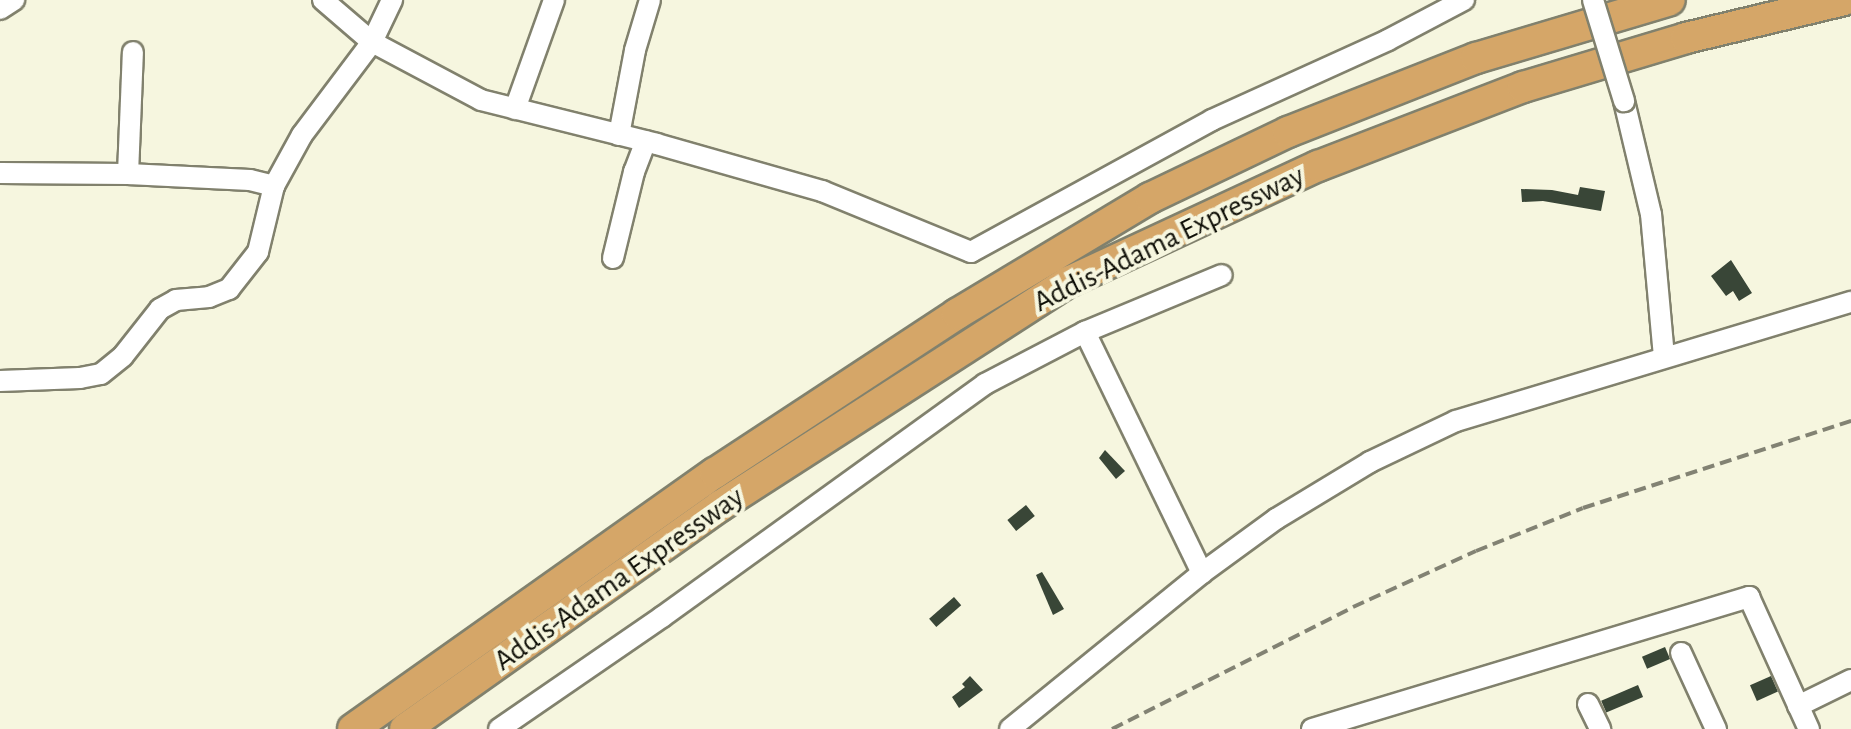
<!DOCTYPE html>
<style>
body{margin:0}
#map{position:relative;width:1851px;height:729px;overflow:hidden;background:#f6f6df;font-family:"Alegreya Sans",sans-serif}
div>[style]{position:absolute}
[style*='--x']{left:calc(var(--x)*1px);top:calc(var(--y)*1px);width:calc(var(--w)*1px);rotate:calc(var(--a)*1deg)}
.building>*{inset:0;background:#394637;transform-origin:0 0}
.roads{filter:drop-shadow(2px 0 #81816d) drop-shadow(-2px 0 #81816d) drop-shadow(0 2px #81816d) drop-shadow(0 -2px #81816d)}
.minor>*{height:20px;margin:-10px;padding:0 10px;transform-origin:10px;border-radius:10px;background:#fff}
.highway>*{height:30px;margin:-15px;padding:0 15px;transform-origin:15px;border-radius:15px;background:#d5a668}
.rail>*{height:4px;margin-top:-2px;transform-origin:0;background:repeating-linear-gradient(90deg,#828273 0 12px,transparent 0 18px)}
.bridges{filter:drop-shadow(2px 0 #81816d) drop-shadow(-2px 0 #81816d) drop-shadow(0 2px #81816d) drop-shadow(0 -2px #81816d)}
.minor-bridge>*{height:20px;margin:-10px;padding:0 10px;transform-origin:10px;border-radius:10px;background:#fff}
span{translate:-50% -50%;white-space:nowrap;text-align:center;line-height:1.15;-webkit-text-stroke:8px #f6f6df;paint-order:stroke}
.street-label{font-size:30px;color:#0f0f07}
</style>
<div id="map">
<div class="building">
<i style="clip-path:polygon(1580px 187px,1605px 191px,1601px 211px,1543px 201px,1522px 202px,1521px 189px,1552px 190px,1578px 195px)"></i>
<i style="clip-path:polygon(1731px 260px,1752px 293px,1739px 301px,1733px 291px,1726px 296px,1711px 276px)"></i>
<i style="clip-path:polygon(1105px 450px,1125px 471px,1116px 479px,1099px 458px)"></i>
<i style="left:1026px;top:505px;width:14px;height:24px;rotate:51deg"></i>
<i style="clip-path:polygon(1042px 572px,1064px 609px,1053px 615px,1036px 575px)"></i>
<i style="left:954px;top:597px;width:11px;height:33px;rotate:49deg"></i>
<i style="left:1665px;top:647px;width:13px;height:25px;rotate:67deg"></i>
<i style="clip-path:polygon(970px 676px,983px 690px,959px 708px,952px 697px,965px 687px,962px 684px)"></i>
<i style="left:1771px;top:676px;width:17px;height:23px;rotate:66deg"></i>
<i style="left:1638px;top:685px;width:13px;height:40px;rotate:67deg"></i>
</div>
<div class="roads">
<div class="minor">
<i style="--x:323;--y:0;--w:65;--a:40.6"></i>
<i style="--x:372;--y:42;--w:123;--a:28"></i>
<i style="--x:481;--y:100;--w:181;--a:14"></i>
<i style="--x:657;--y:144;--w:172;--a:15.9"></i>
<i style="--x:822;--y:191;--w:161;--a:22.3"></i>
<i style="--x:971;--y:252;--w:275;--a:-28.7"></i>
<i style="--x:1212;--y:120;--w:193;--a:-24.4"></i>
<i style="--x:1388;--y:40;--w:86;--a:-27.8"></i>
<i style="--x:0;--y:9;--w:17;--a:-33"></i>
<i style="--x:1624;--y:101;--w:116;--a:76.6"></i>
<i style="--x:1651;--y:214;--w:144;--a:84.8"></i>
<i style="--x:515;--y:109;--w:116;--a:-70.3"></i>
<i style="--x:619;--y:135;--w:86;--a:-79.3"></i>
<i style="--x:635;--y:50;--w:52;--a:-73.3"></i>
<i style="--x:0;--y:173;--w:128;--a:0.4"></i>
<i style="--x:128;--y:174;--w:122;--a:2.8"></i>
<i style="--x:250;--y:180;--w:25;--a:14"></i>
<i style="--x:128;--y:174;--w:122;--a:-87.7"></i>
<i style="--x:613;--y:258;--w:89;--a:-76.3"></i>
<i style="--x:634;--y:172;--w:33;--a:-69"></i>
<i style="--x:1085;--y:332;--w:268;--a:64.1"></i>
<i style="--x:0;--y:381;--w:80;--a:-2.1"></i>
<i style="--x:80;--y:378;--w:21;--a:-11"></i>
<i style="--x:101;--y:374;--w:28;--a:-39"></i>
<i style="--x:123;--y:356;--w:60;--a:-51.8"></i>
<i style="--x:160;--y:309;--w:18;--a:-29"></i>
<i style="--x:176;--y:300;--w:33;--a:-5"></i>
<i style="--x:209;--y:297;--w:22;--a:-22"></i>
<i style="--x:229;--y:289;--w:47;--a:-51.9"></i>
<i style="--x:258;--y:252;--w:68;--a:-76.4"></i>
<i style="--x:274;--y:186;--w:58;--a:-61.2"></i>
<i style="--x:302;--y:135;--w:116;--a:-53"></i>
<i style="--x:372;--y:42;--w:47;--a:-64.5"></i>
<i style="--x:1681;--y:653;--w:84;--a:65.3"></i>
<i style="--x:1588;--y:704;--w:28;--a:64"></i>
<i style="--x:1798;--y:706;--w:59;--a:-26.1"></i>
<i style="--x:499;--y:729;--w:198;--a:-34.5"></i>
<i style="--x:662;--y:617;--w:398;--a:-35.8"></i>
<i style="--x:985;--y:384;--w:113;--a:-27.5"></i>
<i style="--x:1085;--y:332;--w:148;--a:-22.6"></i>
<i style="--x:1010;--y:729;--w:247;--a:-39.1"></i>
<i style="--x:1202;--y:573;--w:92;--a:-36.1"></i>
<i style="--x:1276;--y:519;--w:110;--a:-31.2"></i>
<i style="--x:1370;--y:462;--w:95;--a:-25.5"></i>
<i style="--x:1456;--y:421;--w:413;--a:-16.8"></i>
<i style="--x:1312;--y:729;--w:457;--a:-16.8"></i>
<i style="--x:1749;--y:597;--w:145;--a:65.6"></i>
</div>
<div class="highway">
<i style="--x:353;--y:729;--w:443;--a:-35.3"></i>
<i style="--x:715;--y:473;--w:290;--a:-33.3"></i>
<i style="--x:957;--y:314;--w:225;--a:-31"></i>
<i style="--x:1150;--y:198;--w:153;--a:-25.6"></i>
<i style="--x:1288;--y:132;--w:202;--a:-21.5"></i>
<i style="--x:1476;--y:58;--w:202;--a:-16.6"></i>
<i style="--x:405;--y:729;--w:386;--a:-35.3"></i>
<i style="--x:720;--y:506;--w:414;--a:-32.8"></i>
<i style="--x:1068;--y:282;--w:276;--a:-24.9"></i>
<i style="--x:1318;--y:166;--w:220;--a:-21.1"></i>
<i style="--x:1523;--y:87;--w:170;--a:-16.7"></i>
<i style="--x:1686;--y:38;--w:163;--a:-13.5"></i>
</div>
</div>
<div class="rail">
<i style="--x:1112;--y:729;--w:270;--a:-26.8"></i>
<i style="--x:1353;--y:607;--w:135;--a:-24.5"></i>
<i style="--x:1476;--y:551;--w:115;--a:-21.9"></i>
<i style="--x:1583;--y:508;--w:282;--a:-18"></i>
</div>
<div class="bridges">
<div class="minor-bridge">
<i style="--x:1593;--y:0;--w:106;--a:72.9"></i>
</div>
</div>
<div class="street-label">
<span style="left:1169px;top:239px;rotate:-26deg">Addis-Adama Expressway</span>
<span style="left:619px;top:579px;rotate:-35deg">Addis-Adama Expressway</span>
</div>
</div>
